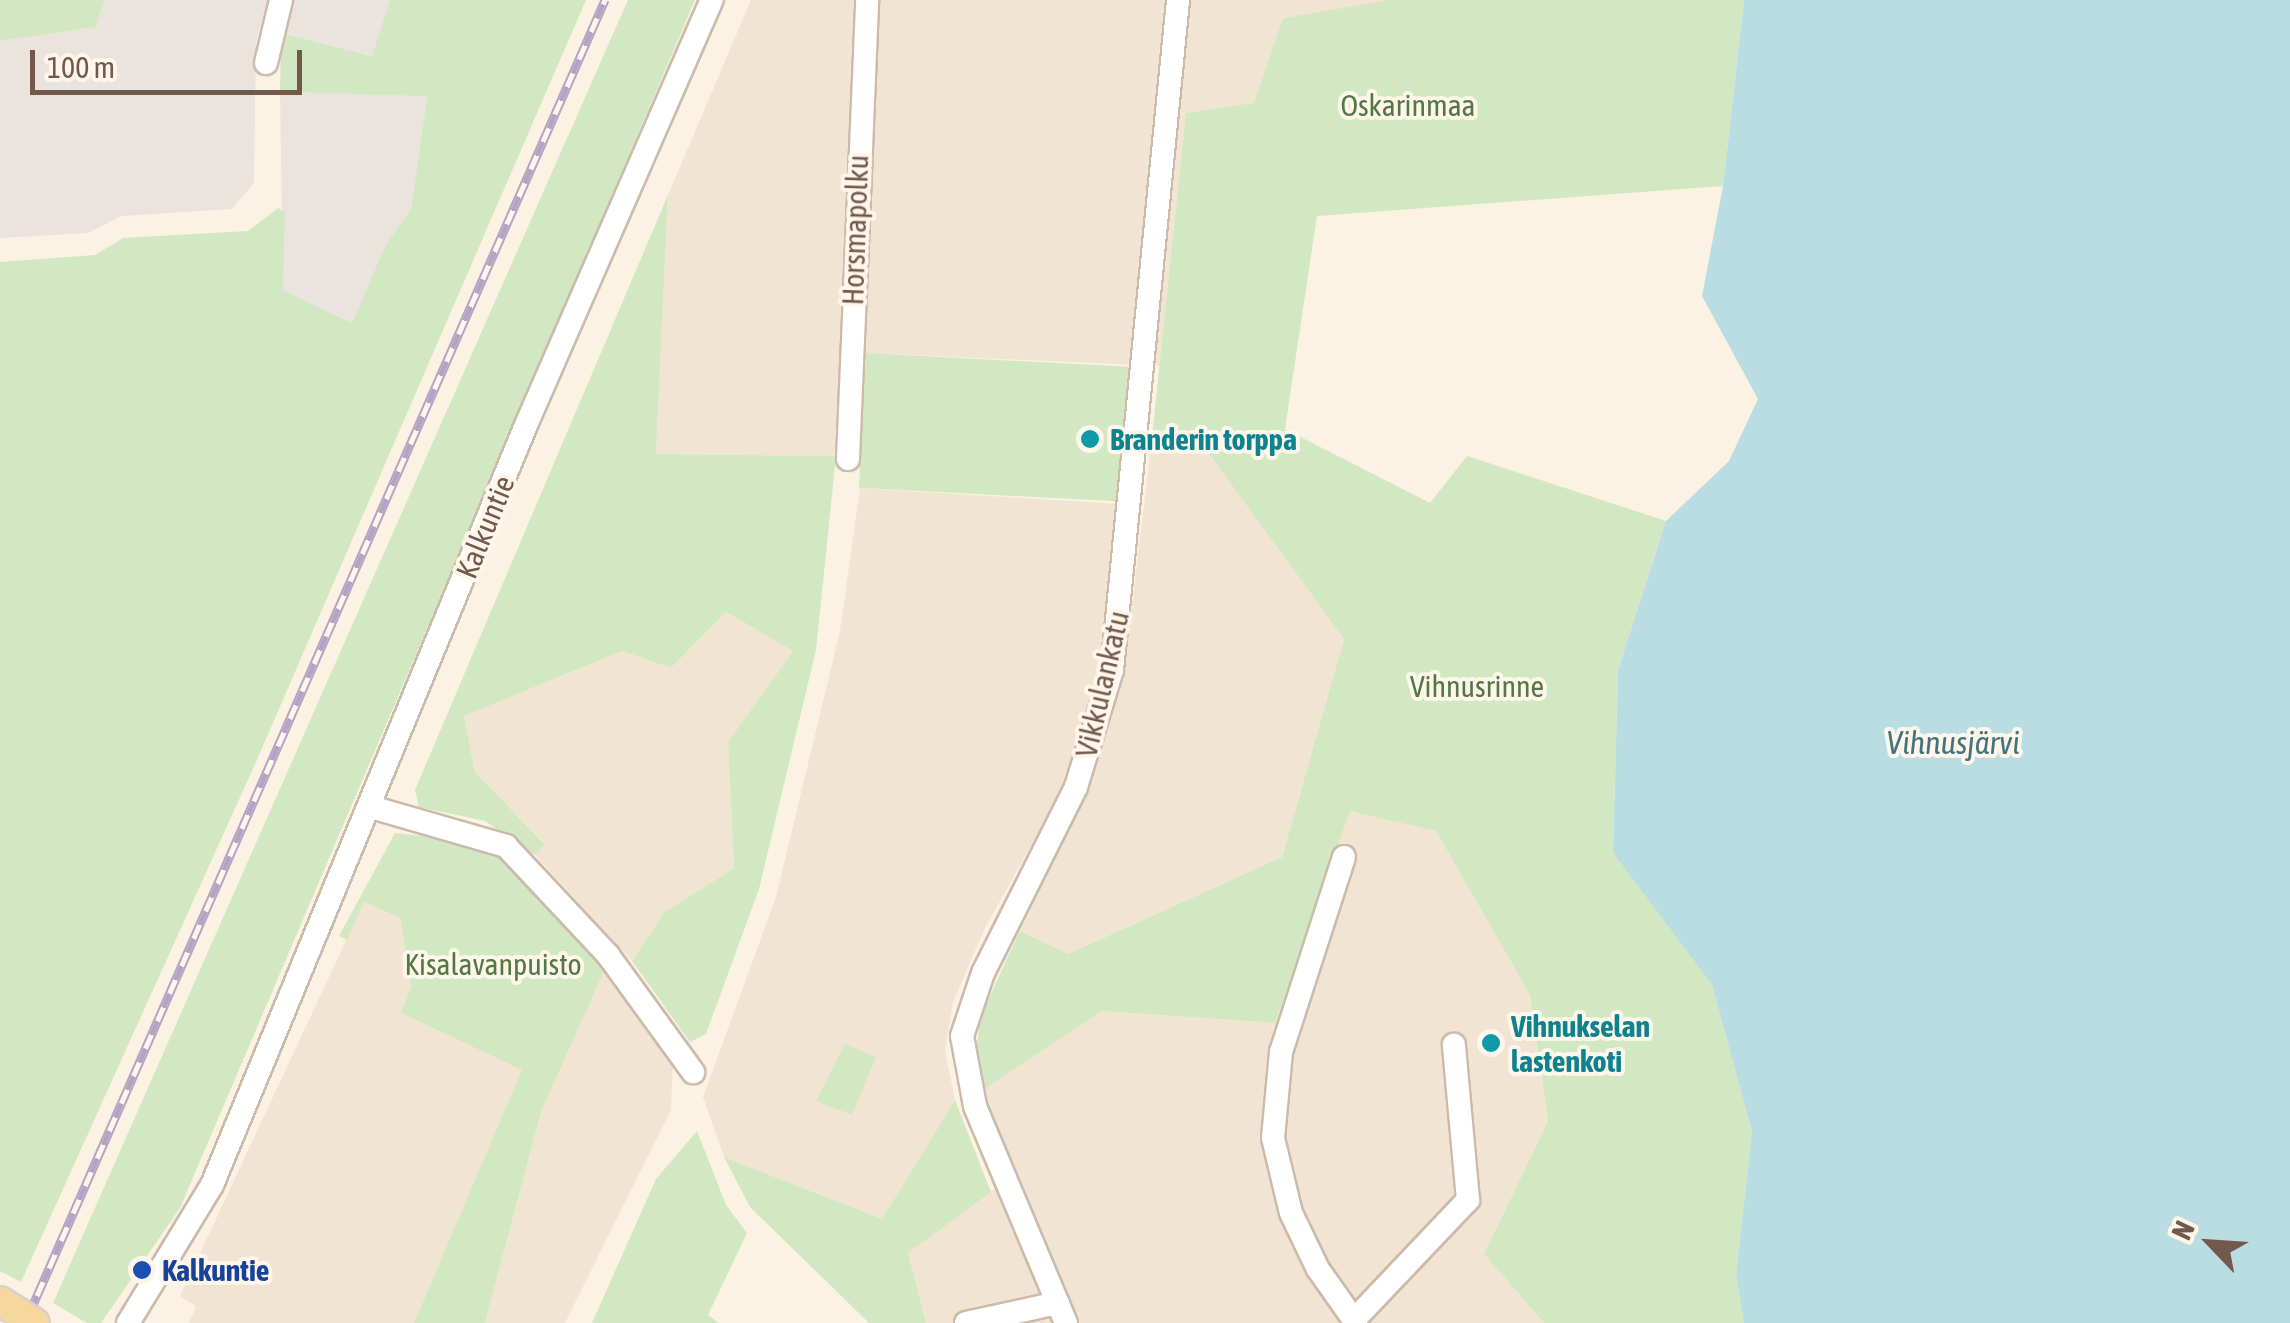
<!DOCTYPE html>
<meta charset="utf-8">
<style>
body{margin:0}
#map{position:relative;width:2290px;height:1323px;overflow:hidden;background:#fbf2e4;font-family:"Asap Condensed",sans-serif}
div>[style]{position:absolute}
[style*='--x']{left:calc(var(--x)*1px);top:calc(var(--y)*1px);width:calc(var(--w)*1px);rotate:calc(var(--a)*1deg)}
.residential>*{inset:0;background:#f2e4d3}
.industrial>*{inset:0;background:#ebe4de}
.green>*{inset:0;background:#d2e8c3;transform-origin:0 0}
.water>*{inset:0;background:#badde3}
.roads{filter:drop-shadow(2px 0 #ccbaab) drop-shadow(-2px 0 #ccbaab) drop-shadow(0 2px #ccbaab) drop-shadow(0 -2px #ccbaab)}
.minor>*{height:22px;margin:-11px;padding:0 11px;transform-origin:11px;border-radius:11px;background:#fff}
.rail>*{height:9px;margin-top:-4.5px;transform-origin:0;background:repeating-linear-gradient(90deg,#fef6ea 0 15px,#b5a3c4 0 30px);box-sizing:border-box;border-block:2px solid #b5a3c4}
.bridges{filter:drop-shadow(2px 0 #d8d1cd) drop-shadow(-2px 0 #d8d1cd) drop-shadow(0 2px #d8d1cd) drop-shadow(0 -2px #d8d1cd)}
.major-bridge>*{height:28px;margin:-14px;padding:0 14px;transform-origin:14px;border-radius:14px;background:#f7d7a0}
.dots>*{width:28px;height:28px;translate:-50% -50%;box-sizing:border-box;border:5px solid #fef6ea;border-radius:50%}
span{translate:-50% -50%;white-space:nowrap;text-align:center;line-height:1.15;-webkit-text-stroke:8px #fef6ea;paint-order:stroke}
.park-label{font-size:30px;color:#537843}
.street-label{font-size:30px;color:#72594b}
.culture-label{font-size:30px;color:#0d838f;font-weight:700}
.left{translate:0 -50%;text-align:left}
.transit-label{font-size:30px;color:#164399;font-weight:700}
.water-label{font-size:32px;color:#43737e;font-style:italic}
.north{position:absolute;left:2160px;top:1193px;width:100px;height:100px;-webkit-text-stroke:8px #fef6ea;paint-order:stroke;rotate:295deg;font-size:28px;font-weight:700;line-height:40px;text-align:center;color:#72594b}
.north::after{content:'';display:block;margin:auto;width:35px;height:45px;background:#72594b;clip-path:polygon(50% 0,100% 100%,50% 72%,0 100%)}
.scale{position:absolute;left:30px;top:50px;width:272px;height:45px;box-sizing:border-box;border:5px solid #72594b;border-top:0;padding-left:12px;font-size:30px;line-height:35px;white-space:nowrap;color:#72594b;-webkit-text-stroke:8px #fef6ea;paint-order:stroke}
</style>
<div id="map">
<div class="residential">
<i style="clip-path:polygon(751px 0,1389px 0,1283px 18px,1254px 104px,1186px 113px,1160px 366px,844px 352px,836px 456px,656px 454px,668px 195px)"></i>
<i style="clip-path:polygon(1152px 437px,1201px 443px,1344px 639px,1282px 857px,1068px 954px,1020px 931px,1092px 781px,1124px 672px)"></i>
<i style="clip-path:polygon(860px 488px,1120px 504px,1097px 675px,1066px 783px,985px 928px,953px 1002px,945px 1050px,955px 1100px,882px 1219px,724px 1157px,703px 1097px,776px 897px,840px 631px)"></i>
<i style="clip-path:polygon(726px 612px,793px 651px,728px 742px,734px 868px,665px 912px,632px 961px,535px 855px,545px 843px,475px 772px,464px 716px,622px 651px,671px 668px)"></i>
<i style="clip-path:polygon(1350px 810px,1436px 831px,1530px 995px,1548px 1121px,1484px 1254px,1544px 1323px,925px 1323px,908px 1253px,1014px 1174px,983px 1090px,1102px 1011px,1275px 1023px)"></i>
<i style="clip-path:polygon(364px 902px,400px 918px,411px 988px,401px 1013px,523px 1070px,414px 1323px,189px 1323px,196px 1306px,180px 1296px)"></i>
<i style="clip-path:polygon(606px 967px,673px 1060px,671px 1110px,565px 1323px,485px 1323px,541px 1112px)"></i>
</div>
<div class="industrial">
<i style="clip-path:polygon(104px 0,268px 0,256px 41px,254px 183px,232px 209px,121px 216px,88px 233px,0 238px,0 41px,95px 27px)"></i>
<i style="clip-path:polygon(290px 0,390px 0,373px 56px,281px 33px)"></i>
<i style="clip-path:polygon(280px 92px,427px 95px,411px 208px,385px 246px,352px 323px,283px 290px)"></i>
</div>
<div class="green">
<i style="clip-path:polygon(0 0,104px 0,96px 27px,0 41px)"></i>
<i style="clip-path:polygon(390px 0,586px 0,256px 762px,21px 1282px,0 1271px,0 262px,95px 255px,123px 238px,248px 231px,278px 208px,285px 212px,283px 290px,352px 323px,385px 246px,411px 208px,427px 96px,280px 92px,281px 33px,372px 56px)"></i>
<i style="clip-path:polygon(628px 0,695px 0,180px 1208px,101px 1323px,87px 1323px,53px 1303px)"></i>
<i style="clip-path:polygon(1389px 0,1744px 0,1723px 186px,1317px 216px,1285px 429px,1430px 503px,1467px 456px,1666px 521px,1618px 670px,1613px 853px,1712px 985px,1752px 1132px,1736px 1274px,1744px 1323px,1544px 1323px,1484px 1254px,1548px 1121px,1530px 995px,1436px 831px,1350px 811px,1275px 1023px,1102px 1011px,983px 1090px,976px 1056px,980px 1017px,1020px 931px,1068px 954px,1282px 857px,1344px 639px,1201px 443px,1152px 437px,1186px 113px,1254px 103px,1283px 18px)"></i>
<i style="clip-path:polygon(668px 195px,656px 454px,836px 456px,816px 650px,759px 889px,706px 1034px,690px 1042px,632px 961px,665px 912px,734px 868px,728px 742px,793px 651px,726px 612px,671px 668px,622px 651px,464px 716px,475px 772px,545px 844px,535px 855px,485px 821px,419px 807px,415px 790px)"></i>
<i style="left:866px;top:353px;width:263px;height:135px;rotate:3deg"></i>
<i style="clip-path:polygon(395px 833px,479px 842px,515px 866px,606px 967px,541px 1112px,485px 1323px,414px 1323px,522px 1070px,401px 1013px,411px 987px,400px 918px,364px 902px,347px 940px,339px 936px)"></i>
<i style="clip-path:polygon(845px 1044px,876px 1057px,852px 1115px,816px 1101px)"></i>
<i style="clip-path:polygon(955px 1100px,991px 1192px,908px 1253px,926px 1323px,869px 1323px,750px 1207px,724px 1157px,882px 1219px)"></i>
<i style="clip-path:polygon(697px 1131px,726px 1205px,747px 1233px,708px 1315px,719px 1323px,592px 1323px,656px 1179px)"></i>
</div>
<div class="water">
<i style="clip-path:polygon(1744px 0,2290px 0,2290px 1323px,1744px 1323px,1736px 1274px,1752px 1132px,1712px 985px,1613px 853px,1618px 670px,1666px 521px,1729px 461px,1758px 399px,1702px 296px,1723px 186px)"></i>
</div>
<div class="roads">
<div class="minor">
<i style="--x:266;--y:63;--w:65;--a:-76.6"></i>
<i style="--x:848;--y:459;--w:459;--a:-87.6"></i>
<i style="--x:371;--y:807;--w:141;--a:16.1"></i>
<i style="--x:506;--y:846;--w:149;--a:46.9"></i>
<i style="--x:608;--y:955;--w:145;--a:54"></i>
<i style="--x:1344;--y:857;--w:205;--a:107.9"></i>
<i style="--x:1281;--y:1052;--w:86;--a:95.3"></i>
<i style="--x:1273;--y:1138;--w:77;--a:76.5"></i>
<i style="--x:1291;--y:1213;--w:62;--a:64.3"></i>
<i style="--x:1318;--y:1269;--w:66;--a:54.9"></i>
<i style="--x:1354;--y:1320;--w:166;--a:-46.5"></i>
<i style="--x:1468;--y:1200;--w:156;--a:-95.2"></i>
<i style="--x:128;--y:1323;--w:162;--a:-58.7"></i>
<i style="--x:212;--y:1185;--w:822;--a:-67.55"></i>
<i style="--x:526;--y:425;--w:464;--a:-66.4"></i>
<i style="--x:966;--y:1323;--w:94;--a:-12.3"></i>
<i style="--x:1066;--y:1323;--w:235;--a:-112.8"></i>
<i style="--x:975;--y:1106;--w:71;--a:-100.5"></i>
<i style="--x:962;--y:1036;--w:66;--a:-71.6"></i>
<i style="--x:983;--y:973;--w:208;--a:-63.4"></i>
<i style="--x:1076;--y:787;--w:122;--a:-72.9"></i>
<i style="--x:1112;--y:670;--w:673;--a:-84.37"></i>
</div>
</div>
<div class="rail">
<i style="--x:25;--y:1323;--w:1445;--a:-66.33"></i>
</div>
<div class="bridges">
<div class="major-bridge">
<i style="--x:0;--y:1301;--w:41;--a:32.2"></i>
</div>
</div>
<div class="dots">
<i style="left:1090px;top:439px;background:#0f9aa8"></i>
<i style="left:1491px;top:1043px;background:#0f9aa8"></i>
<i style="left:142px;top:1270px;background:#1a4fb4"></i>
</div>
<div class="park-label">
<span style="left:1408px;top:105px">Oskarinmaa</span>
<span style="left:1477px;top:686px">Vihnusrinne</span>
<span style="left:493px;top:964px">Kisalavanpuisto</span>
</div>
<div class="street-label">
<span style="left:855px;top:230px;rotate:-88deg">Horsmapolku</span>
<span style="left:485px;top:527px;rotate:-68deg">Kalkuntie</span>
<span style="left:1102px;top:684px;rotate:-77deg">Vikkulankatu</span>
</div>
<div class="culture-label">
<span class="left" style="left:1110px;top:439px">Branderin torppa</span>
<span class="left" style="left:1511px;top:1043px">Vihnukselan<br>lastenkoti</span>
</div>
<div class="transit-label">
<span class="left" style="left:162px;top:1270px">Kalkuntie</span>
</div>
<div class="water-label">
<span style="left:1953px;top:743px">Vihnusjärvi</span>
</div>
<div class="north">N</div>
<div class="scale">100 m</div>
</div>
